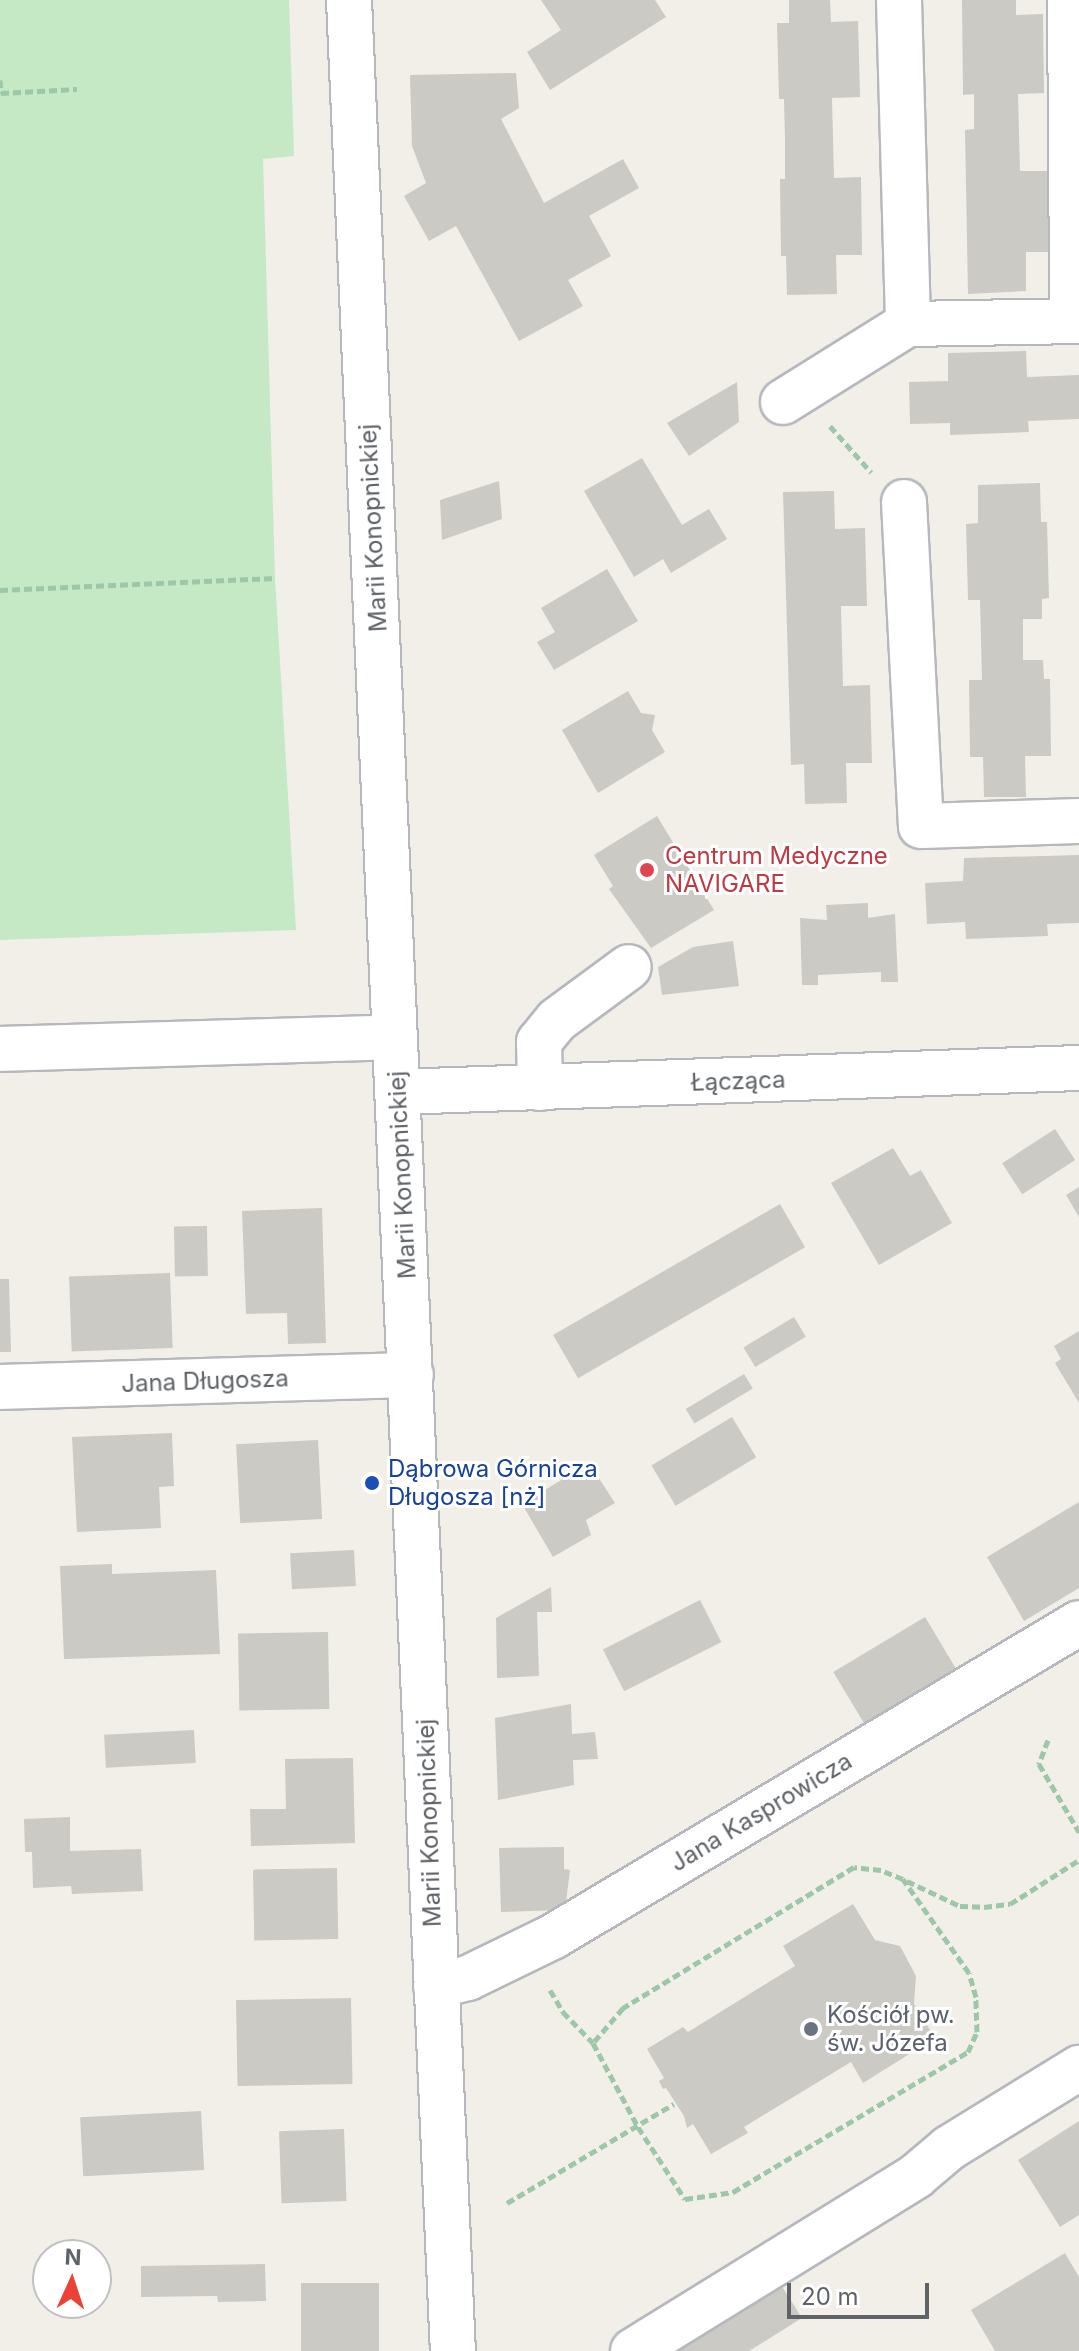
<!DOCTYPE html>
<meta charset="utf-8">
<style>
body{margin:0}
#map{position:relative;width:1079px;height:2351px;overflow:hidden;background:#f1efe8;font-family:Inter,sans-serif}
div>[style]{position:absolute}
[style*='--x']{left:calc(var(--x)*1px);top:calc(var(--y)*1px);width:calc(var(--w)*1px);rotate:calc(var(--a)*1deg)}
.green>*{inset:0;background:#c5e8c5}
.building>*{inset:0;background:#cccac5;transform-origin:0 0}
.path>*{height:5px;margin-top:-2.5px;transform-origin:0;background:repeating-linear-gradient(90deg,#9cc7a9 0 8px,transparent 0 12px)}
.roads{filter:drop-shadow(2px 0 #b5b8bc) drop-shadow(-2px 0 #b5b8bc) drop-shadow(0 2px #b5b8bc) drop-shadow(0 -2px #b5b8bc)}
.minor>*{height:44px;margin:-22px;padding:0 22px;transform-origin:22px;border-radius:22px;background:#fff}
.dots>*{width:22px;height:22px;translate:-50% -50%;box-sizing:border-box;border:4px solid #fff;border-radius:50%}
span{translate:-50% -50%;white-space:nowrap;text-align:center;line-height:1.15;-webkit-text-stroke:6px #fff;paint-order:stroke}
.street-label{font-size:24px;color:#5f6368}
.health-label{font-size:24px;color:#be3a42}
.left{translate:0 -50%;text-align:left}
.transit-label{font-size:24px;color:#164399}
.worship-label{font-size:24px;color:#5b616d}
.north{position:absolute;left:32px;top:2239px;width:80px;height:80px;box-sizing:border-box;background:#fff;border:2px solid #bfc1c3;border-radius:50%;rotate:3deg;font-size:22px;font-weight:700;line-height:32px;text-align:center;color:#5f6368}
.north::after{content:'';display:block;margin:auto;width:28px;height:36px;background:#ea4335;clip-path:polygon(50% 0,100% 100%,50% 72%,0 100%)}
.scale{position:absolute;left:787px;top:2283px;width:142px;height:36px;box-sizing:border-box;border:4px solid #5f6368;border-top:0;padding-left:10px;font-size:24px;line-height:28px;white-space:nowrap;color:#5f6368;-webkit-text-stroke:6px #fff;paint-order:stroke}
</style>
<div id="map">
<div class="green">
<i style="clip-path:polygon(0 0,289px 0,294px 156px,263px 159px,275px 578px,296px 930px,0 940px)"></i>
</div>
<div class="building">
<i style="clip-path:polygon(541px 0,655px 0,666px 17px,550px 90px,527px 52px,561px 30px)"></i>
<i style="clip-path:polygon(789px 0,830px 0,831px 22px,858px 21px,860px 97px,832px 98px,834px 178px,861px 177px,862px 255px,836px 255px,837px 294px,787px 295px,786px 256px,781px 256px,780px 179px,785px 179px,785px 139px,784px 99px,779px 99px,777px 23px,789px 23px)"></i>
<i style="clip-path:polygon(962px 0,1016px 0,1016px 15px,1043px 14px,1044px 93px,1018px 94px,1020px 171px,1048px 171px,1049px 252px,1026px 252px,1026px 291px,968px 294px,965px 130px,974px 129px,974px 94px,963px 95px)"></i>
<i style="clip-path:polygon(516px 73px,519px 108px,501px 119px,544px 203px,623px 159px,639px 188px,589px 216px,611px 256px,568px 280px,583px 306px,519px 341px,456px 226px,429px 241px,404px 196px,426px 183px,412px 146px,410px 75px)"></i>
<i style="clip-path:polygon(1026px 351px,1027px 377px,1079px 375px,1079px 419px,1028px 421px,1029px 432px,950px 435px,950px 423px,910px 424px,909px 382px,948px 381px,948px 353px)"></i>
<i style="clip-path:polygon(737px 382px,739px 422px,689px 456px,667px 423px)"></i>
<i style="clip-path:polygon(642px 458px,682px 525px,709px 509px,727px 539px,671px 573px,663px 559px,634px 577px,584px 491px)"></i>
<i style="clip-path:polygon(499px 481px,502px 519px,442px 540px,440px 500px)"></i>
<i style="clip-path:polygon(1040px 483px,1041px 522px,1047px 522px,1049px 598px,1042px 599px,1042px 619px,1023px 619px,1023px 660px,1043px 660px,1044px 679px,1050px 679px,1051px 756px,1025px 756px,1026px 797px,984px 797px,983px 757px,970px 757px,969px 680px,982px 680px,980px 600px,968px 600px,966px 524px,978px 523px,978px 485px)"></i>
<i style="clip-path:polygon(834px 491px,835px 529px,865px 528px,867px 606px,841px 606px,843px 686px,870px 685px,872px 763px,846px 763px,847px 803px,805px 804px,804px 764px,791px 765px,783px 492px)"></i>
<i style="clip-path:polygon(607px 569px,638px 621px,554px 670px,537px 642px,555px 632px,541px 608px)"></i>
<i style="clip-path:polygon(628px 691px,641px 713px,655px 715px,652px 730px,665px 752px,598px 793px,562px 730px)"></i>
<i style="clip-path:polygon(657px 816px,714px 910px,651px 948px,609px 889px,613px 886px,594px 855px)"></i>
<i style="clip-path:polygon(1079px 855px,1079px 923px,1047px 924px,1048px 936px,966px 939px,965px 922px,927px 924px,925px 883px,963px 881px,964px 858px)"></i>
<i style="clip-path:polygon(868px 903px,868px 918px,895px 914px,898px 982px,881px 982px,881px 972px,818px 975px,818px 985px,802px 985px,800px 918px,827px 920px,826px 905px)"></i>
<i style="clip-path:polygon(733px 941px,739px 986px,662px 995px,658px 967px,693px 947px)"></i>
<i style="left:1055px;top:1129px;width:37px;height:63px;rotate:57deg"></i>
<i style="clip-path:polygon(893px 1148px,910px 1176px,921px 1170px,952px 1223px,879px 1265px,831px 1183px)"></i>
<i style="clip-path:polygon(1079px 1187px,1079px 1217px,1066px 1195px)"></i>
<i style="left:780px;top:1204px;width:50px;height:262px;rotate:60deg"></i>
<i style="clip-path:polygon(322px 1208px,326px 1343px,288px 1344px,287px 1313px,246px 1314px,242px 1211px)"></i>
<i style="left:207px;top:1226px;width:50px;height:33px;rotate:89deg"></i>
<i style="left:170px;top:1273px;width:75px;height:101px;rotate:88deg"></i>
<i style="clip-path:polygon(0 1279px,9px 1279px,11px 1352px,0 1352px)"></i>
<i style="left:794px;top:1317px;width:23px;height:59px;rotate:59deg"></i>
<i style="clip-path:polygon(1079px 1331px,1079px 1403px,1055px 1363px,1061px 1359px,1054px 1346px)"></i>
<i style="left:744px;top:1374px;width:17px;height:68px;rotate:59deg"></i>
<i style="left:732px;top:1417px;width:47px;height:94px;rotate:59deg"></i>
<i style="clip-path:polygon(172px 1433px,174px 1486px,159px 1487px,161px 1528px,77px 1532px,72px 1437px)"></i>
<i style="left:318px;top:1440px;width:79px;height:82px;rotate:87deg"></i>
<i style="clip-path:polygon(589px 1463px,615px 1503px,586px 1520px,591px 1535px,553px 1557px,522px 1504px)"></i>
<i style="clip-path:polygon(1079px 1502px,1079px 1588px,1024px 1621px,987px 1557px)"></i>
<i style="left:354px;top:1550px;width:36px;height:64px;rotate:87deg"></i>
<i style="clip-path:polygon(112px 1564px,112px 1574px,216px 1570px,220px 1654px,64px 1659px,60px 1566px)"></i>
<i style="clip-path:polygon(551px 1587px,552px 1612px,537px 1612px,539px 1676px,497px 1678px,496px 1618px)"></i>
<i style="left:700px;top:1600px;width:47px;height:109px;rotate:63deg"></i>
<i style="left:925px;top:1617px;width:60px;height:107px;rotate:59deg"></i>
<i style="left:328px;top:1632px;width:77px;height:90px;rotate:89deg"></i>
<i style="clip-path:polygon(571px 1704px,572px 1734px,595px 1732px,598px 1759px,573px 1760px,574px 1785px,498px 1800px,495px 1718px)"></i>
<i style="left:194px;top:1730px;width:33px;height:90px;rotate:87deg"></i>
<i style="clip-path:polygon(353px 1758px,355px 1843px,251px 1846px,250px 1809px,286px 1809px,285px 1759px)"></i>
<i style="clip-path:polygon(70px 1817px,70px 1851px,141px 1849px,143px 1891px,72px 1894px,71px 1886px,33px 1888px,32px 1852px,25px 1852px,24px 1819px)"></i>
<i style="clip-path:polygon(564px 1847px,564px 1869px,570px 1870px,565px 1910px,501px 1912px,499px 1848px)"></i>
<i style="left:337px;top:1868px;width:71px;height:84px;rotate:89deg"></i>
<i style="clip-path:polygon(853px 1904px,875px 1940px,900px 1946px,916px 1976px,914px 2004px,935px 2038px,863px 2083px,851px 2062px,744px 2127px,748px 2133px,711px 2154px,693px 2124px,687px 2128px,684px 2116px,666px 2088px,663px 2089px,659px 2081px,664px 2078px,647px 2049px,683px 2027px,688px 2032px,795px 1966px,783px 1946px)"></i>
<i style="left:351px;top:1998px;width:86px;height:115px;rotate:89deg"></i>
<i style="left:201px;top:2111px;width:59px;height:121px;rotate:87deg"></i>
<i style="clip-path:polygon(1079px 2121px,1079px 2215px,1060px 2227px,1018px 2160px)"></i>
<i style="left:344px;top:2129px;width:72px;height:65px;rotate:88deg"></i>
<i style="clip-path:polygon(1065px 2253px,1079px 2277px,1079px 2351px,995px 2351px,971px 2310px)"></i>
<i style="clip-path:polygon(265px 2264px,266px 2301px,218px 2302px,217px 2296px,141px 2297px,141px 2266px)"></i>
<i style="clip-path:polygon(776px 2277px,802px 2318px,749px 2351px,657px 2351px)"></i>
<i style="left:301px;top:2283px;width:78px;height:68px"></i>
</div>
<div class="path">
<i style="--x:0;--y:80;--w:13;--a:86"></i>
<i style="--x:1;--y:93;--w:76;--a:-3"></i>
<i style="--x:830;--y:426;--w:62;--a:48.3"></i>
<i style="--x:0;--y:590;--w:275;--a:-2.5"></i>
<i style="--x:1048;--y:1740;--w:26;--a:111"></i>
<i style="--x:1039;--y:1764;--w:79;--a:59.5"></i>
<i style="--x:907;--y:1881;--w:59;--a:25.3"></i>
<i style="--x:960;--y:1906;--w:24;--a:2"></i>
<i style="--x:984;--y:1907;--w:26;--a:-7"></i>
<i style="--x:1010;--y:1904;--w:82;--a:-32.5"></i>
<i style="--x:550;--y:1990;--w:26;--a:59"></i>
<i style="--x:563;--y:2012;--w:43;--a:45.9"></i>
<i style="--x:593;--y:2043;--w:95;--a:61.8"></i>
<i style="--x:638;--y:2127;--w:86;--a:56.9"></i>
<i style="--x:685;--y:2199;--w:49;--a:-8.3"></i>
<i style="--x:733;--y:2192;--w:274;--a:-30.8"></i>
<i style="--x:968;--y:2052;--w:22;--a:-66"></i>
<i style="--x:977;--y:2032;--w:35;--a:-92"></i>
<i style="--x:976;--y:1997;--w:25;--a:-106"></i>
<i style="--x:969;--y:1973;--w:115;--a:-125.1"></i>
<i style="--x:903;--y:1879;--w:24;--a:-158"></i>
<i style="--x:881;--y:1870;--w:27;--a:-174"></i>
<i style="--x:854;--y:1867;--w:271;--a:148.6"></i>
<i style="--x:623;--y:2008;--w:46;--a:130.6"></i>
<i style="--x:507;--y:2203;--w:194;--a:-30.7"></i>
</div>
<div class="roads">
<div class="minor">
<i style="--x:349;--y:0;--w:2353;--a:87.47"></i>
<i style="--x:899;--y:0;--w:324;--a:88.4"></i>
<i style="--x:1070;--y:0;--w:321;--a:89.6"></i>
<i style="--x:783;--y:402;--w:147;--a:-32"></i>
<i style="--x:908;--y:324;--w:171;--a:-1"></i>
<i style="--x:904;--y:502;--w:324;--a:87"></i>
<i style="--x:921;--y:826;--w:158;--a:-1.8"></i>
<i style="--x:0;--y:1049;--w:395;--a:-1.7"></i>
<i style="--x:540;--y:1088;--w:46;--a:-91.2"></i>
<i style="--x:539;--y:1042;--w:28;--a:-51"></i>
<i style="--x:557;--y:1020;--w:89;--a:-36.4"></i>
<i style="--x:398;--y:1092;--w:681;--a:-2.02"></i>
<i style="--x:0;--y:1387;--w:411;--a:-1.7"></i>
<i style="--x:436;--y:1986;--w:33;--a:-14"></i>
<i style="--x:468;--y:1978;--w:96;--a:-26"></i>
<i style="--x:554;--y:1936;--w:611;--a:-30.8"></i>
<i style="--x:633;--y:2351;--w:333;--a:-31.7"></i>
<i style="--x:916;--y:2176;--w:43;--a:-40.3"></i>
<i style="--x:949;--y:2148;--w:153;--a:-31.6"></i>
</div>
</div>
<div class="dots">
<i style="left:647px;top:870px;background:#e0444e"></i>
<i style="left:372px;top:1483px;background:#1a4fb4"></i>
<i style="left:811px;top:2029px;background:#6b7280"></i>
</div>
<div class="street-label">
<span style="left:373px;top:528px;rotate:-93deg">Marii Konopnickiej</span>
<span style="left:738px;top:1081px;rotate:-2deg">Łącząca</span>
<span style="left:402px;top:1175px;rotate:-93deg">Marii Konopnickiej</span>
<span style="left:205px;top:1381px;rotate:-2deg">Jana Długosza</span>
<span style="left:761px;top:1812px;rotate:-31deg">Jana Kasprowicza</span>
<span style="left:429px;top:1823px;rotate:-92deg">Marii Konopnickiej</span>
</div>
<div class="health-label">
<span class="left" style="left:665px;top:870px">Centrum Medyczne<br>NAVIGARE</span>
</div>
<div class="transit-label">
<span class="left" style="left:388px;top:1483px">Dąbrowa Górnicza<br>Długosza [nż]</span>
</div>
<div class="worship-label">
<span class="left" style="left:827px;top:2029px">Kościół pw.<br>św. Józefa</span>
</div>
<div class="north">N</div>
<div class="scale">20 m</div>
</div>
